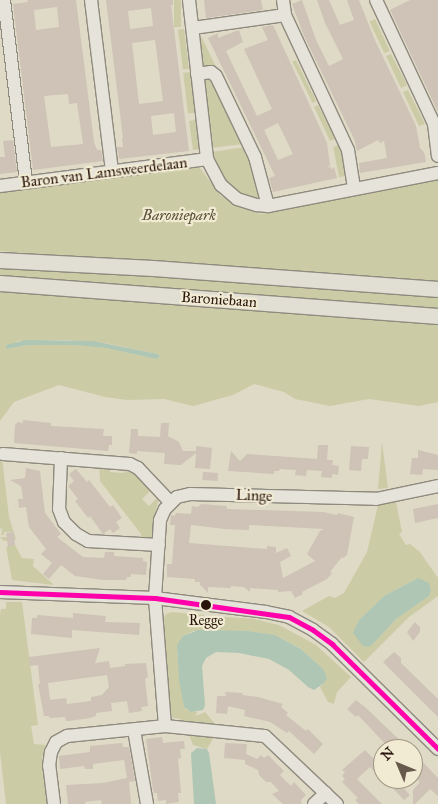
<!DOCTYPE html>
<style>
body{margin:0}
#map{position:relative;width:438px;height:804px;overflow:hidden;background:#dedac6;font-family:"IM FELL Great Primer",serif}
div>[style]{position:absolute}
[style*='--x']{left:calc(var(--x)*1px);top:calc(var(--y)*1px);width:calc(var(--w)*1px);rotate:calc(var(--a)*1deg)}
.green>*{inset:0;background:#cbcca6;transform-origin:0 0}
.water>*{inset:0;background:#aec6b3}
.building>*{inset:0;background:#cfc2b6;transform-origin:0 0}
.roads{filter:drop-shadow(1px 0 #8f8a7e) drop-shadow(-1px 0 #8f8a7e) drop-shadow(0 1px #8f8a7e) drop-shadow(0 -1px #8f8a7e)}
.minor>*{height:12px;margin:-6px;padding:0 6px;transform-origin:6px;border-radius:6px;background:#e6e3da}
.major>*{height:15px;margin:-7.5px;padding:0 7.5px;transform-origin:7.5px;border-radius:7.5px;background:#e1dfd4}
.bus-1>*{height:5px;margin:-2.5px;padding:0 2.5px;transform-origin:2.5px;border-radius:2.5px;background:#f0a}
.dots>*{width:14px;height:14px;translate:-50% -50%;box-sizing:border-box;border:2px solid #f1ebd3;border-radius:50%}
span{translate:-50% -50%;white-space:nowrap;text-align:center;line-height:1.15;-webkit-text-stroke:4.5px #f1ebd3;paint-order:stroke}
.bus-label{font-size:14px;color:#29140c}
.street-label{font-size:15px;color:#29140c}
.park-label{font-size:15px;color:#5c5139;font-style:italic}
.north{position:absolute;left:373px;top:739px;width:50px;height:50px;box-sizing:border-box;background:#f1ebd3;border:1px solid #a19583;border-radius:50%;rotate:315deg;font-size:14px;font-weight:700;line-height:20px;text-align:center;color:#29140c}
.north::after{content:'';display:block;margin:auto;width:18px;height:22px;background:#68594d;clip-path:polygon(50% 0,100% 100%,50% 72%,0 100%)}
</style>
<div id="map">
<div class="green">
<i style="left:174px;top:0;width:7px;height:27px"></i>
<i style="left:375px;top:19px;width:35px;height:6px;rotate:65deg"></i>
<i style="left:184px;top:29px;width:40px;height:6px;rotate:83deg"></i>
<i style="clip-path:polygon(202px 38px,218px 71px,203px 69px,199px 39px)"></i>
<i style="clip-path:polygon(391px 54px,407px 85px,401px 88px,386px 56px)"></i>
<i style="left:296px;top:60px;width:46px;height:4px;rotate:64deg"></i>
<i style="left:190px;top:72px;width:41px;height:7px;rotate:83deg"></i>
<i style="clip-path:polygon(210px 76px,243px 144px,211px 148px,203px 83px,204px 78px)"></i>
<i style="clip-path:polygon(408px 90px,425px 124px,419px 126px,403px 92px)"></i>
<i style="clip-path:polygon(318px 105px,335px 139px,330px 141px,314px 107px)"></i>
<i style="clip-path:polygon(196px 120px,198px 142px,203px 149px,193px 150px,189px 121px)"></i>
<i style="left:342px;top:145px;width:31px;height:9px;rotate:79deg"></i>
<i style="clip-path:polygon(245px 147px,252px 162px,259px 196px,257px 199px,237px 192px,224px 180px,212px 152px)"></i>
<i style="clip-path:polygon(190px 168px,200px 168px,221px 196px,240px 207px,261px 214px,327px 198px,438px 179px,438px 284px,0 251px,0 193px)"></i>
<i style="clip-path:polygon(0 265px,438px 294px,438px 311px,0 278px)"></i>
<i style="clip-path:polygon(evenodd,0 289px,438px 321px,438px 402px,419px 406px,369px 399px,330px 406px,295px 399px,284px 392px,254px 384px,233px 395px,193px 406px,164px 399px,127px 400px,105px 397px,59px 385px,14px 402px,0 421px,0 289px,67px 340px,105px 343px,158px 354px,160px 357px,156px 359px,106px 348px,68px 344px,28px 345px,8px 349px,18px 341px,67px 340px)"></i>
<i style="clip-path:polygon(382px 442px,388px 488px,378px 489px)"></i>
<i style="clip-path:polygon(0 457px,2px 457px,9px 517px,16px 539px,4px 541px,0 537px,14px 538px,13px 532px,4px 532px,4px 535px,1px 535px,2px 528px,0 529px)"></i>
<i style="clip-path:polygon(99px 463px,110px 465px,110px 472px,124px 473px,128px 466px,151px 490px,142px 499px,149px 506px,158px 497px,159px 499px,154px 516px,152px 540px,141px 539px,141px 534px,100px 481px)"></i>
<i style="clip-path:polygon(evenodd,396px 502px,402px 532px,399px 534px,406px 545px,410px 544px,420px 552px,438px 578px,438px 596px,409px 617px,364px 662px,329px 627px,302px 611px,329px 596px,335px 598px,344px 593px,367px 552px,378px 505px,396px 502px,416px 579px,431px 590px,429px 596px,396px 619px,372px 645px,359px 620px,384px 596px,416px 579px)"></i>
<i style="clip-path:polygon(15px 545px,22px 558px,34px 559px,33px 566px,54px 585px,12px 580px,6px 547px)"></i>
<i style="clip-path:polygon(6px 602px,22px 602px,38px 725px,31px 726px,34px 744px,45px 745px,42px 758px,48px 804px,6px 804px,0 752px,0 615px,1px 609px,6px 609px)"></i>
<i style="clip-path:polygon(172px 612px,204px 615px,204px 617px,210px 618px,211px 616px,254px 619px,279px 625px,316px 645px,351px 677px,337px 692px,334px 704px,328px 702px,320px 687px,324px 683px,323px 669px,300px 648px,277px 636px,248px 631px,193px 631px,183px 636px,177px 651px,184px 707px,187px 710px,197px 712px,196px 716px,205px 712px,216px 725px,181px 722px,181px 719px,173px 718px,170px 711px,163px 621px,166px 614px)"></i>
<i style="clip-path:polygon(189px 735px,214px 737px,207px 749px,193px 745px)"></i>
</div>
<div class="water">
<i style="clip-path:polygon(26px 340px,93px 341px,158px 354px,160px 357px,156px 359px,106px 348px,75px 345px,28px 345px,7px 349px,6px 345px)"></i>
<i style="clip-path:polygon(418px 578px,429px 583px,431px 590px,429px 596px,396px 619px,372px 645px,368px 647px,363px 646px,353px 633px,359px 620px,384px 596px)"></i>
<i style="clip-path:polygon(198px 630px,248px 631px,275px 635px,301px 649px,323px 669px,327px 678px,324px 683px,314px 690px,308px 687px,289px 670px,269px 659px,239px 653px,216px 652px,206px 658px,202px 666px,205px 705px,203px 710px,191px 712px,184px 707px,179px 680px,177px 645px,183px 636px)"></i>
<i style="clip-path:polygon(197px 748px,207px 749px,209px 753px,216px 804px,194px 804px,191px 753px)"></i>
</div>
<div class="building">
<i style="clip-path:polygon(evenodd,27px 0,76px 0,94px 142px,97px 150px,101px 150px,103px 161px,33px 170px,13px 4px,28px 2px,27px 0,57px 7px,59px 27px,36px 30px,34px 10px,57px 7px,27px 0,68px 94px,69px 104px,77px 103px,83px 144px,51px 147px,44px 96px,68px 94px)"></i>
<i style="clip-path:polygon(evenodd,106px 0,173px 0,173px 5px,171px 5px,189px 151px,119px 159px,117px 147px,123px 147px,122px 138px,123px 138px,106px 0,151px 8px,153px 26px,130px 29px,128px 11px,151px 8px,106px 0,155px 40px,163px 101px,139px 104px,132px 43px,155px 40px,106px 0,174px 113px,176px 132px,153px 135px,151px 116px,174px 113px)"></i>
<i style="clip-path:polygon(204px 0,261px 0,263px 10px,206px 18px)"></i>
<i style="clip-path:polygon(302px 0,316px 40px,329px 66px,343px 59px,325px 23px,317px 0,329px 0,340px 25px,354px 20px,347px 0,359px 0,374px 38px,416px 126px,420px 148px,424px 152px,426px 162px,360px 173px,359px 163px,387px 158px,384px 141px,380px 143px,378px 140px,357px 151px,355px 141px,304px 36px,292px 4px)"></i>
<i style="clip-path:polygon(410px 0,438px 0,438px 112px,390px 10px)"></i>
<i style="clip-path:polygon(evenodd,273px 25px,327px 143px,330px 165px,328px 168px,331px 167px,332px 170px,334px 167px,337px 178px,273px 192px,269px 178px,275px 176px,208px 38px,218px 33px,218px 38px,239px 30px,243px 42px,226px 51px,257px 116px,272px 109px,244px 49px,268px 40px,262px 27px,273px 25px,278px 123px,293px 154px,278px 160px,264px 130px,278px 123px)"></i>
<i style="clip-path:polygon(13px 140px,17px 172px,0 174px,0 157px,5px 157px,3px 141px)"></i>
<i style="clip-path:polygon(23px 420px,51px 423px,51px 426px,104px 429px,103px 436px,112px 436px,112px 445px,109px 445px,108px 451px,14px 443px,15px 425px,18px 422px,23px 423px)"></i>
<i style="clip-path:polygon(161px 423px,169px 423px,168px 436px,179px 442px,183px 451px,196px 451px,196px 446px,212px 448px,210px 469px,195px 468px,196px 453px,181px 465px,164px 464px,165px 453px,137px 451px,137px 454px,129px 453px,131px 429px,138px 429px,138px 436px,160px 437px)"></i>
<i style="clip-path:polygon(318px 445px,328px 445px,327px 460px,333px 460px,332px 465px,339px 466px,338px 475px,332px 474px,332px 478px,321px 477px,322px 471px,307px 470px,306px 476px,295px 475px,296px 470px,280px 469px,279px 471px,274px 471px,274px 474px,228px 471px,231px 451px,240px 461px,247px 454px,317px 459px)"></i>
<i style="clip-path:polygon(351px 446px,369px 447px,368px 459px,362px 459px,361px 471px,349px 470px)"></i>
<i style="clip-path:polygon(418px 450px,438px 455px,438px 470px,423px 469px,422px 475px,410px 474px,412px 458px,418px 458px)"></i>
<i style="clip-path:polygon(26px 468px,40px 471px,45px 513px,61px 534px,57px 537px,83px 557px,104px 558px,105px 552px,114px 552px,114px 556px,143px 558px,143px 561px,147px 562px,146px 575px,131px 574px,131px 577px,127px 577px,126px 580px,103px 580px,75px 576px,61px 565px,49px 579px,43px 574px,52px 563px,41px 554px,46px 549px,29px 527px,26px 507px,19px 508px,18px 499px,23px 499px,21px 486px,10px 480px,25px 478px)"></i>
<i style="clip-path:polygon(76px 469px,87px 482px,89px 480px,110px 507px,113px 505px,122px 518px,116px 522px,120px 528px,113px 533px,110px 529px,103px 534px,90px 516px,88px 518px,75px 501px,78px 499px,68px 486px,74px 481px,69px 474px)"></i>
<i style="left:203px;top:472px;width:15px;height:8px;rotate:4deg"></i>
<i style="clip-path:polygon(evenodd,201px 504px,227px 506px,227px 509px,323px 512px,337px 515px,338px 513px,354px 517px,347px 555px,343px 558px,342px 557px,330px 572px,332px 573px,327px 579px,302px 592px,303px 594px,295px 598px,291px 591px,278px 592px,278px 590px,250px 588px,250px 592px,244px 587px,231px 586px,231px 588px,208px 587px,208px 593px,200px 585px,200px 582px,195px 582px,195px 579px,167px 577px,167px 564px,172px 564px,175px 525px,170px 525px,171px 515px,175px 516px,176px 513px,191px 514px,192px 506px,198px 507px,201px 504px,191px 525px,225px 529px,249px 530px,249px 525px,324px 529px,320px 531px,307px 554px,315px 561px,283px 578px,280px 562px,291px 556px,287px 548px,276px 553px,276px 547px,267px 546px,267px 549px,189px 543px,191px 525px)"></i>
<i style="clip-path:polygon(438px 504px,438px 518px,415px 523px,413px 509px)"></i>
<i style="clip-path:polygon(14px 532px,15px 545px,8px 547px,6px 533px)"></i>
<i style="clip-path:polygon(73px 613px,106px 616px,105px 622px,140px 623px,139px 635px,72px 630px,72px 638px,31px 634px,32px 618px,37px 618px,37px 615px,73px 618px)"></i>
<i style="clip-path:polygon(415px 622px,420px 627px,420px 632px,413px 641px,407px 632px)"></i>
<i style="clip-path:polygon(evenodd,100px 648px,95px 663px,109px 661px,110px 668px,125px 666px,125px 664px,146px 663px,148px 677px,145px 679px,148px 706px,141px 707px,142px 711px,129px 713px,127px 701px,111px 703px,112px 711px,96px 713px,96px 716px,90px 718px,69px 721px,66px 721px,65px 717px,49px 718px,49px 716px,44px 716px,38px 684px,40px 684px,38px 665px,30px 666px,29px 657px,100px 648px,107px 675px,109px 687px,102px 695px,91px 697px,91px 701px,67px 704px,66px 698px,50px 700px,48px 683px,107px 675px)"></i>
<i style="clip-path:polygon(394px 652px,401px 658px,401px 663px,438px 699px,438px 717px,383px 662px)"></i>
<i style="clip-path:polygon(225px 692px,243px 693px,242px 695px,258px 697px,283px 704px,281px 707px,288px 713px,286px 715px,306px 731px,308px 729px,323px 744px,314px 754px,289px 731px,287px 733px,270px 722px,244px 716px,245px 710px,228px 706px,227px 714px,216px 713px,217px 696px,226px 696px)"></i>
<i style="clip-path:polygon(356px 700px,365px 707px,409px 749px,390px 749px,358px 715px,356px 717px,347px 709px)"></i>
<i style="clip-path:polygon(162px 737px,163px 743px,184px 741px,185px 749px,180px 749px,181px 758px,178px 759px,181px 793px,178px 793px,179px 802px,166px 804px,166px 800px,158px 801px,157px 793px,154px 793px,153px 790px,146px 739px)"></i>
<i style="clip-path:polygon(122px 743px,123px 747px,129px 747px,135px 781px,129px 782px,131px 804px,102px 804px,101px 800px,85px 802px,85px 804px,68px 804px,66px 785px,103px 783px,127px 778px,124px 760px,93px 764px,93px 769px,85px 769px,84px 766px,60px 769px,59px 756px,90px 752px,90px 746px)"></i>
<i style="clip-path:polygon(225px 743px,247px 744px,246px 754px,257px 759px,261px 755px,264px 758px,268px 755px,284px 771px,280px 775px,291px 786px,294px 782px,306px 795px,301px 800px,302px 804px,283px 804px,272px 794px,279px 791px,271px 782px,266px 782px,259px 775px,258px 770px,245px 764px,245px 760px,224px 758px)"></i>
<i style="clip-path:polygon(365px 750px,375px 760px,377px 757px,383px 764px,383px 780px,370px 767px,357px 779px,382px 804px,359px 804px,355px 800px,358px 798px,342px 782px,345px 779px,342px 776px,345px 772px,342px 770px)"></i>
<i style="clip-path:polygon(413px 752px,438px 778px,438px 796px,430px 789px,415px 804px,413px 804px,413px 790px,420px 782px,413px 776px)"></i>
<i style="left:397px;top:781px;width:19px;height:8px;rotate:47deg"></i>
</div>
<div class="roads">
<div class="minor">
<i style="--x:4;--y:0;--w:183;--a:83.1"></i>
<i style="--x:91;--y:0;--w:173;--a:83"></i>
<i style="--x:189;--y:0;--w:160;--a:83.5"></i>
<i style="--x:207;--y:159;--w:30;--a:62"></i>
<i style="--x:221;--y:185;--w:21;--a:41"></i>
<i style="--x:237;--y:199;--w:21;--a:17"></i>
<i style="--x:257;--y:205;--w:11;--a:5"></i>
<i style="--x:268;--y:206;--w:173;--a:-11"></i>
<i style="--x:283;--y:0;--w:15;--a:82"></i>
<i style="--x:285;--y:15;--w:149;--a:65"></i>
<i style="--x:348;--y:150;--w:37;--a:81"></i>
<i style="--x:376;--y:0;--w:137;--a:64.9"></i>
<i style="--x:434;--y:124;--w:32;--a:83"></i>
<i style="--x:193;--y:28;--w:93;--a:-8"></i>
<i style="--x:197;--y:74;--w:14;--a:-8"></i>
<i style="--x:211;--y:72;--w:6;--a:39"></i>
<i style="--x:216;--y:76;--w:90;--a:64.3"></i>
<i style="--x:255;--y:157;--w:51;--a:75.1"></i>
<i style="--x:0;--y:186;--w:209;--a:-7.4"></i>
<i style="--x:3;--y:454;--w:127;--a:4.5"></i>
<i style="--x:130;--y:464;--w:9;--a:27"></i>
<i style="--x:138;--y:468;--w:48;--a:46.7"></i>
<i style="--x:61;--y:458;--w:51;--a:92.2"></i>
<i style="--x:59;--y:509;--w:14;--a:69"></i>
<i style="--x:64;--y:522;--w:17;--a:45"></i>
<i style="--x:76;--y:534;--w:14;--a:30"></i>
<i style="--x:88;--y:541;--w:71;--a:3.2"></i>
<i style="--x:0;--y:592;--w:155;--a:2.2"></i>
<i style="--x:155;--y:598;--w:112;--a:7.2"></i>
<i style="--x:266;--y:612;--w:24;--a:12"></i>
<i style="--x:289;--y:617;--w:27;--a:28"></i>
<i style="--x:313;--y:630;--w:24;--a:36"></i>
<i style="--x:332;--y:644;--w:149;--a:44.7"></i>
<i style="--x:165;--y:726;--w:128;--a:-94.5"></i>
<i style="--x:155;--y:598;--w:78;--a:-86.3"></i>
<i style="--x:160;--y:520;--w:12;--a:-66"></i>
<i style="--x:165;--y:509;--w:17;--a:-45"></i>
<i style="--x:177;--y:497;--w:13;--a:-13"></i>
<i style="--x:190;--y:494;--w:186;--a:1.5"></i>
<i style="--x:376;--y:499;--w:63;--a:-11.8"></i>
<i style="--x:134;--y:730;--w:75;--a:80"></i>
<i style="--x:54;--y:804;--w:38;--a:-97"></i>
<i style="--x:49;--y:766;--w:14;--a:-82"></i>
<i style="--x:51;--y:752;--w:11;--a:-63"></i>
<i style="--x:56;--y:742;--w:13;--a:-29"></i>
<i style="--x:67;--y:736;--w:99;--a:-5.8"></i>
<i style="--x:165;--y:726;--w:100;--a:5.7"></i>
<i style="--x:265;--y:736;--w:99;--a:43.4"></i>
<i style="--x:314;--y:804;--w:16;--a:-43"></i>
</div>
<div class="major">
<i style="--x:0;--y:260;--w:153;--a:3"></i>
<i style="--x:153;--y:268;--w:286;--a:4.2"></i>
<i style="--x:0;--y:283;--w:439;--a:4.3"></i>
</div>
</div>
<div class="bus-1">
<i style="--x:0;--y:592;--w:155;--a:2.2"></i>
<i style="--x:155;--y:598;--w:135;--a:8.1"></i>
<i style="--x:289;--y:617;--w:27;--a:28"></i>
<i style="--x:313;--y:630;--w:24;--a:36"></i>
<i style="--x:332;--y:644;--w:149;--a:44.7"></i>
</div>
<div class="dots">
<i style="left:206px;top:605px;background:#29140c"></i>
</div>
<div class="bus-label">
<span style="left:206px;top:621px">Regge</span>
</div>
<div class="street-label">
<span style="left:104px;top:173px;rotate:-7deg">Baron van Lamsweerdelaan</span>
<span style="left:219px;top:300px;rotate:4deg">Baroniebaan</span>
<span style="left:254px;top:496px;rotate:2deg">Linge</span>
</div>
<div class="park-label">
<span style="left:179px;top:216px">Baroniepark</span>
</div>
<div class="north">N</div>
</div>
